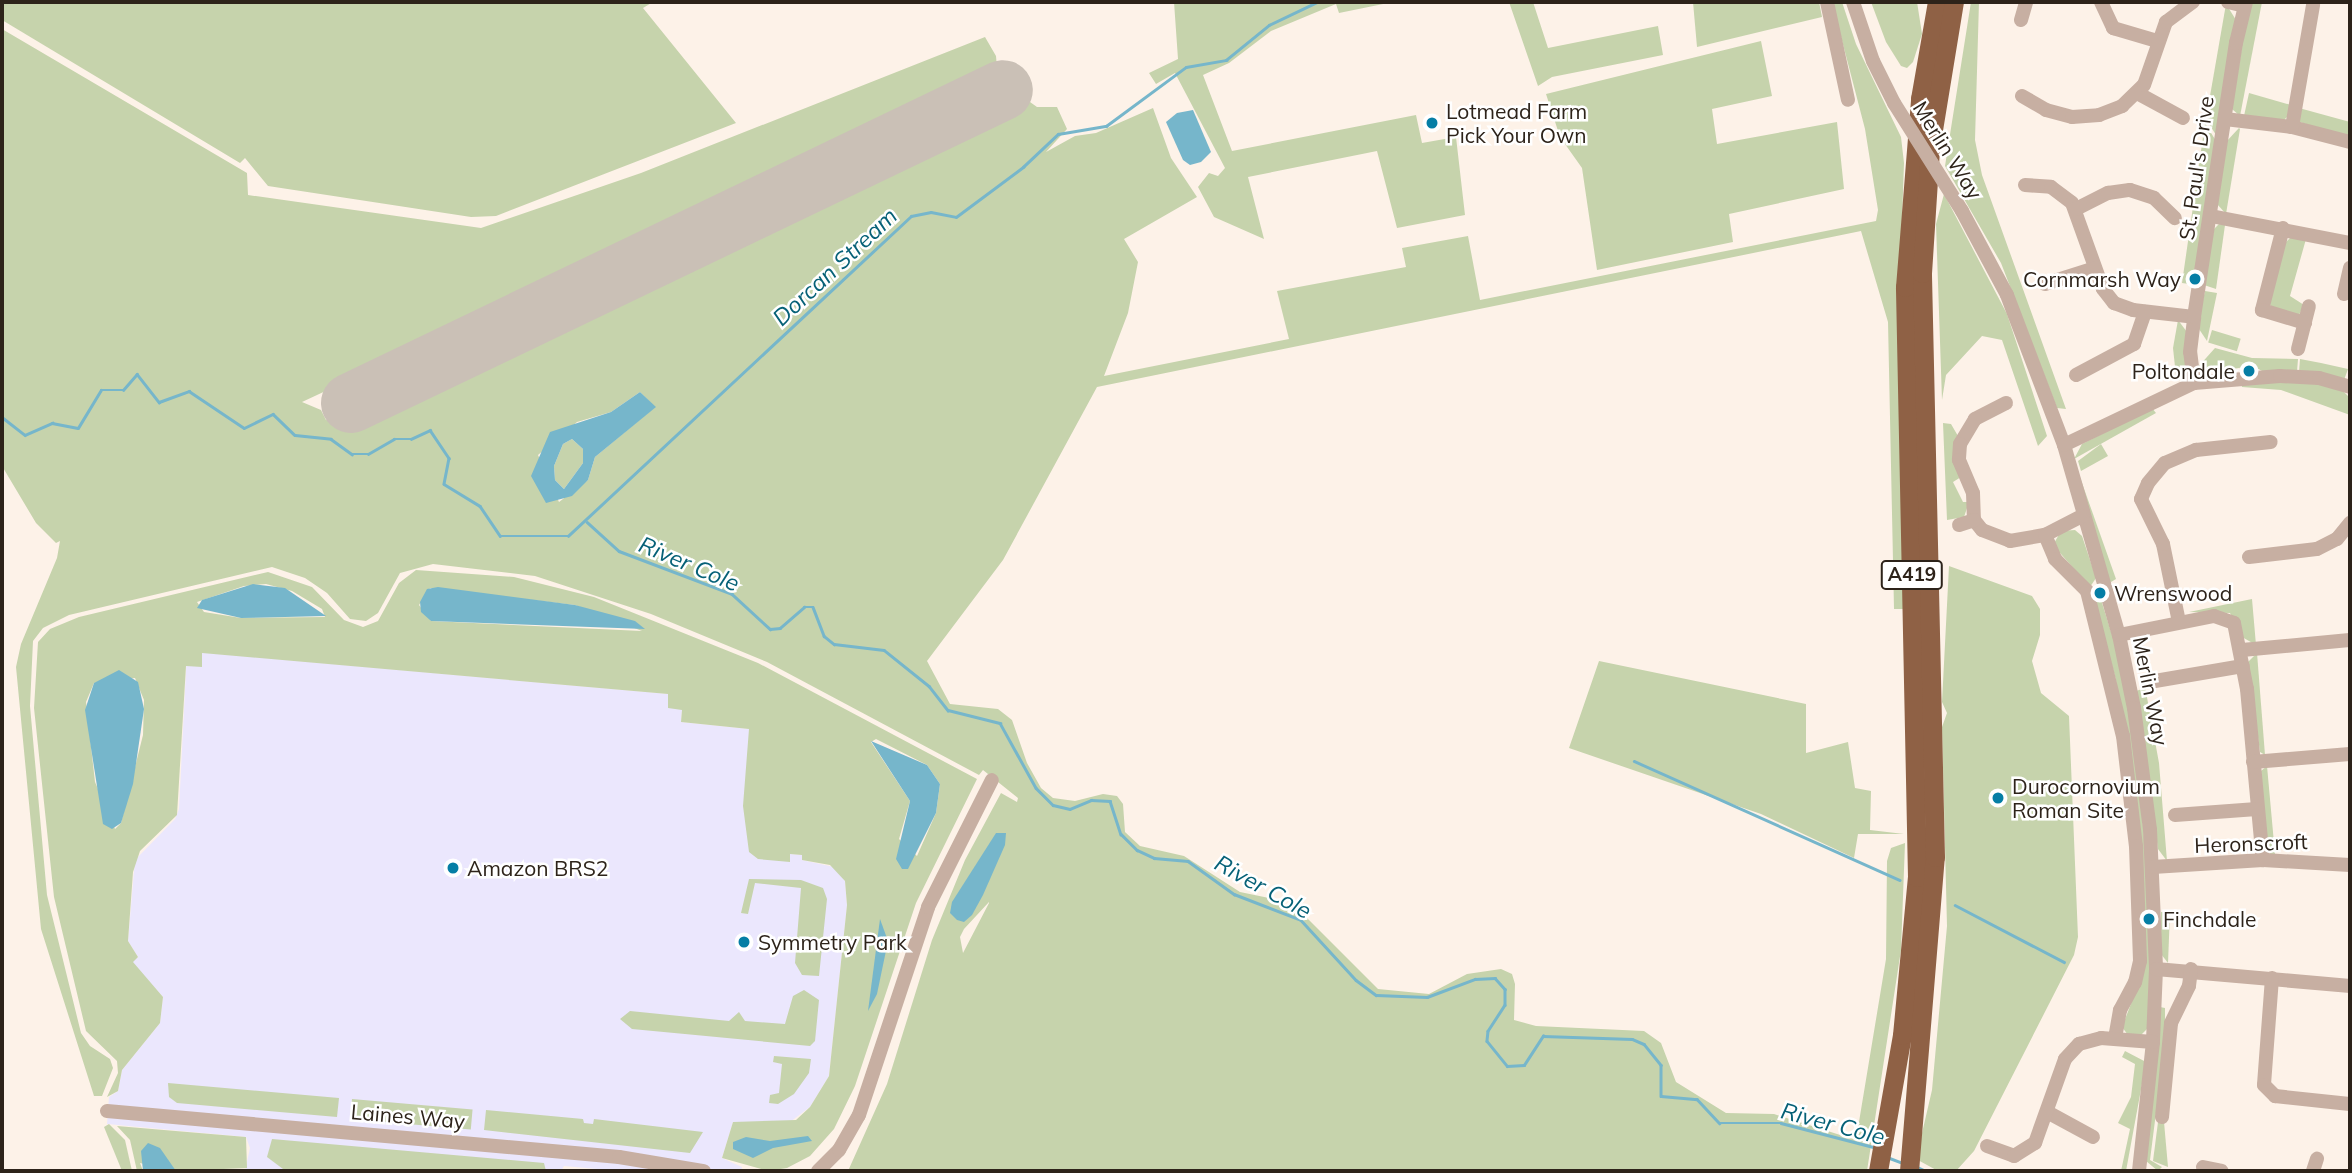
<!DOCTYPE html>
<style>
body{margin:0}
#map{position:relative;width:2352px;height:1173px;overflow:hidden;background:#fdf2e8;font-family:Mulish,sans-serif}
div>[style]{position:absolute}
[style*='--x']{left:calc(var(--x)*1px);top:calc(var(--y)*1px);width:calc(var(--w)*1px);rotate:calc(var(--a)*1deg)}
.industrial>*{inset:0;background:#ebe7fd}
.green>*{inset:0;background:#c6d3ac;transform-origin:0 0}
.water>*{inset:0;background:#76b6cb}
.stream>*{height:2.5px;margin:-1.25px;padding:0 1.25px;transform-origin:1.25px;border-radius:1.25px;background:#76b6cb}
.runway>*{height:60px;margin:-30px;padding:0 30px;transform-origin:30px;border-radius:30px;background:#cac0b6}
.minor>*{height:14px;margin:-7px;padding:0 7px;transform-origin:7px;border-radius:7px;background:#c7afa2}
.highway>*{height:19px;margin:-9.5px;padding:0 9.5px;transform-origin:9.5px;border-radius:9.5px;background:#8f6145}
.minor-bridge>*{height:14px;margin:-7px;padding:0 7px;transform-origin:7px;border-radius:7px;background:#c7afa2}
.dots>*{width:19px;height:19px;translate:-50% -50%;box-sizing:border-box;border:4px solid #fff;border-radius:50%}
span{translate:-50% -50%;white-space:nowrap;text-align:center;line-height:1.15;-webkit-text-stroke:5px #fff;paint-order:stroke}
.shield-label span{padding:2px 5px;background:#fff;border:2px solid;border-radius:5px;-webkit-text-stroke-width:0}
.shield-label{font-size:19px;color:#2d231a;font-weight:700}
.poi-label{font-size:21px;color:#2d231a}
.left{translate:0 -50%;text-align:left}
.right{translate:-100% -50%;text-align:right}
.street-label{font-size:21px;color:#2d231a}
.water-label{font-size:23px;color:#066177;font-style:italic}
.frame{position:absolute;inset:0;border:4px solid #2d231a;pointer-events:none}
</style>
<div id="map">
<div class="industrial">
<i style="clip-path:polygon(187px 651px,669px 694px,682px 710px,681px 722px,778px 732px,790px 861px,790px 854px,802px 855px,802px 860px,834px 867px,845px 881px,847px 905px,829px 1076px,810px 1107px,790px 1122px,733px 1122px,722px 1158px,742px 1167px,741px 1171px,620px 1171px,564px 1166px,561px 1171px,245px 1171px,250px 1148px,246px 1137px,107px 1124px,109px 1097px,118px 1091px,122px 1070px,160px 1023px,163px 997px,132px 962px,138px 957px,128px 941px,135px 860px,175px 819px,179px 809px)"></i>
</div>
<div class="green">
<i style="clip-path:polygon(2px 2px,653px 2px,643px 8px,736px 123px,496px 216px,471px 217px,268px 186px,245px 158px,240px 163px,2px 20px)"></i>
<i style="clip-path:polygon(1174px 2px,1393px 2px,1339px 13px,1336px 4px,1271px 31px,1229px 63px,1203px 75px,1232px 151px,1416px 115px,1422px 143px,1456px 137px,1465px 215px,1397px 228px,1377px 151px,1248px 177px,1264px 239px,1214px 217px,1198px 187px,1209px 173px,1218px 176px,1225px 168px,1175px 73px,1156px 84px,1149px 73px,1178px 59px)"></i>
<i style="clip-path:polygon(1509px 2px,1533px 2px,1548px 48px,1658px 26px,1663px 55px,1552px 77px,1538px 86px)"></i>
<i style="clip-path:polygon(1693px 2px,1819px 2px,1822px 17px,1697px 47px)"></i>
<i style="clip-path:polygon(evenodd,1832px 2px,1842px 2px,1856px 44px,1901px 137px,1904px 163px,1899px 310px,1907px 609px,1894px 609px,1888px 322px,1861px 231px,1097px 387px,1003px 560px,927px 661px,950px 704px,998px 709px,1012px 720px,1027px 763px,1041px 788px,1053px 798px,1075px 801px,1103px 794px,1117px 796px,1123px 804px,1125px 832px,1140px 846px,1184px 856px,1240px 892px,1269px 898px,1302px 913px,1378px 989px,1429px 994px,1467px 974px,1501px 969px,1512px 974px,1515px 984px,1514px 1020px,1536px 1026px,1644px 1031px,1661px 1043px,1676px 1082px,1726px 1113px,1774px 1114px,1856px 1140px,1886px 959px,1887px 861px,1891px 848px,1905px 843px,1901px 950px,1867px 1171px,848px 1171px,887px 1084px,932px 940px,965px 860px,1001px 793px,1017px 802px,1018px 798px,983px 770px,979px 775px,767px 662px,651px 614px,535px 576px,433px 564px,400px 573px,378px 613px,366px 621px,350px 619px,327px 593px,305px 578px,272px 567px,69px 615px,43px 628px,33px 641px,30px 706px,47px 895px,81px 1033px,90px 1046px,110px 1059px,113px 1068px,102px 1096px,94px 1096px,41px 929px,16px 667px,21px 644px,57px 558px,60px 541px,56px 543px,36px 523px,2px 466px,2px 29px,247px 173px,248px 195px,481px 228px,641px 173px,985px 37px,996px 56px,997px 68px,990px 81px,302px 402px,321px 410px,326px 420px,346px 423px,1030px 102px,1037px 107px,1057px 107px,1067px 129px,1046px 152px,1075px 136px,1096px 133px,1153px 108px,1171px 158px,1197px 197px,1124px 239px,1138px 262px,1128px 313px,1104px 376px,1289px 339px,1277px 291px,1406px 267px,1402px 248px,1468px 236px,1480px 300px,1876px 221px,1878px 210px,1865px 129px,1832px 2px,640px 392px,655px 407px,595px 457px,588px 480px,559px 502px,538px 455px,577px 422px,611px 412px,640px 392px,1832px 2px,989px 902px,989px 903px,963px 953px,960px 937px,964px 929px,989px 902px)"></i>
<i style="clip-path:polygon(1871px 2px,1917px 2px,1922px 34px,1913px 62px,1907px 68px,1901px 66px,1886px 42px)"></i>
<i style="clip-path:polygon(1971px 2px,1979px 2px,1975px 140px,1982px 175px,2066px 409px,2057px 408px,2001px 263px,1945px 166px)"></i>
<i style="clip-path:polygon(2249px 2px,2262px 2px,2240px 116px,2232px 109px)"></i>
<i style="clip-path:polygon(2226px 4px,2236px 20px,2216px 135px,2206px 119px)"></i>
<i style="clip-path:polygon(1761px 41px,1772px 96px,1712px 109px,1717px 144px,1837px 122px,1844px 189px,1729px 214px,1733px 242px,1597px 270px,1582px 168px,1560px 137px,1546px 94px)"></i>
<i style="clip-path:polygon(1003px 80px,1017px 85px,1019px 91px,1007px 104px,352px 414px,339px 418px,331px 410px,328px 398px,334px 392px)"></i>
<i style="clip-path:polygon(2249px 93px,2291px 105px,2289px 115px,2283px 121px,2244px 116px)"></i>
<i style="clip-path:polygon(2299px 108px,2350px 122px,2350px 139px,2300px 122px)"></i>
<i style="clip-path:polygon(2205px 123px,2216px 141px,2196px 271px,2192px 271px,2189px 284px,2182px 283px)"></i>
<i style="clip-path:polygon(2239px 128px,2240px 129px,2226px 214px,2217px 204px,2225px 143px)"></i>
<i style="clip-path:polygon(1944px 194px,2007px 314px,2047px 436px,2038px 446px,2002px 340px,1982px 336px,1946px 375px,1942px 400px,1936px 224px)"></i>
<i style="clip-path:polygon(2219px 224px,2225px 225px,2216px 289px,2204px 285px,2214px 229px)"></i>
<i style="clip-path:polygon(2291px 237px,2306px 239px,2290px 296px,2304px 305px,2299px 315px,2273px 309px,2269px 303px,2285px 243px)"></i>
<i style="clip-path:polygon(2205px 291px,2217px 293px,2207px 341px,2197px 326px)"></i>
<i style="clip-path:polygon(2178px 320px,2187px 332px,2185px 370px,2176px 376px,2173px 348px)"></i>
<i style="left:2212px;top:330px;width:30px;height:13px;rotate:17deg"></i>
<i style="clip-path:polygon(2215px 348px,2252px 358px,2298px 359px,2297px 372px,2264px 372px,2253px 366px,2203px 373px,2198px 367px)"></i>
<i style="clip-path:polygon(2300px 359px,2321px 363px,2348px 369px,2344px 380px,2299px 372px)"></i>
<i style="clip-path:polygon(2241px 382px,2318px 383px,2341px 389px,2350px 398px,2350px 415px,2281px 390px,2242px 387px)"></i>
<i style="clip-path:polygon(2152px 408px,2156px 413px,2074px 459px,2082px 444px)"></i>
<i style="clip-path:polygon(1943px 423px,1951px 424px,1958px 436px,1961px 477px,1953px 482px,1963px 502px,1969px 502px,1964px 517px,1947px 520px)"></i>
<i style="clip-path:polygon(572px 439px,583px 449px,583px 463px,564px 489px,555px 480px,554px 466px,563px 444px)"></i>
<i style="clip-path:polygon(2101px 444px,2108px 456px,2081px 471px,2078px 461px)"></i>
<i style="clip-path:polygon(2076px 466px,2116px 579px,2111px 582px,2108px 580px)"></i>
<i style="clip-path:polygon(2075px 530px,2082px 536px,2096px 578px,2090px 587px,2053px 545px,2061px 531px)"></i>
<i style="clip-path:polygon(1949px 566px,2032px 596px,2040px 609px,2040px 635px,2032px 661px,2041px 693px,2069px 716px,2078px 937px,2074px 955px,1974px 1151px,1956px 1171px,1938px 1171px,1916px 1159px,1932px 1090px,1947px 926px,1942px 727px,1947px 713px,1942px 702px)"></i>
<i style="clip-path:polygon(evenodd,416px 570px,514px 577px,594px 597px,758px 663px,977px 779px,916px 903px,855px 1086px,834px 1129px,810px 1156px,787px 1168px,768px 1171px,722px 1158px,733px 1122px,796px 1120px,810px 1107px,829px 1076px,847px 905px,845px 881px,830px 865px,802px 860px,802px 855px,790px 854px,790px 862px,758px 859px,749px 852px,743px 806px,749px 729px,681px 722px,682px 710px,668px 708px,668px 694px,202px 653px,202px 667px,186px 666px,177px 815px,140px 851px,133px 872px,128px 941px,138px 957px,133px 962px,163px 997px,160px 1023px,122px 1070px,118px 1091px,107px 1097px,118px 1073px,117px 1061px,86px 1031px,54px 897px,34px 708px,38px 642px,50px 629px,79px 617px,268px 572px,312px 587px,344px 620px,363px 627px,378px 621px,399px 583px,416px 570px,266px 584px,292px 591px,322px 609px,325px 617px,241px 618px,204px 612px,197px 602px,244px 586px,266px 584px,416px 570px,430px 588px,575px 605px,642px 631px,431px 621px,419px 605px,430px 588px,416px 570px,135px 678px,144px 700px,143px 735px,121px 823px,115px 829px,95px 782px,86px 702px,94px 683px,135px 678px,416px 570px,876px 739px,927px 765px,940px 784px,936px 813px,917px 856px,899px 839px,910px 801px,871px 742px,876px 739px)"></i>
<i style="clip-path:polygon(2098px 590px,2122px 667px,2137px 763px,2151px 911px,2148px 1028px,2140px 1036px,2128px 1035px,2122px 1027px,2141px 978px,2116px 680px,2092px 591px)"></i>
<i style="clip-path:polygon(2252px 599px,2256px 645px,2242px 637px,2230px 613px,2189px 612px)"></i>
<i style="clip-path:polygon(2257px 653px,2265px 755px,2260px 752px,2248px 662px)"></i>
<i style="clip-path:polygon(1599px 661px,1806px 704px,1806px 753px,1848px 742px,1855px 788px,1871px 791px,1870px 830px,1904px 834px,1858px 834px,1854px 858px,1761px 814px,1569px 748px)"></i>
<i style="clip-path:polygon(2140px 681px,2144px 681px,2159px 763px,2167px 861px,2158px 849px,2136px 691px,2142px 689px)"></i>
<i style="clip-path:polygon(2267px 766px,2275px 854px,2274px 857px,2267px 851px,2261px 771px)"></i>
<i style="clip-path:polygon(749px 879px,801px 880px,823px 888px,827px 899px,819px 976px,802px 975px,795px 963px,801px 888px,755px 883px,748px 914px,741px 913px)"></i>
<i style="clip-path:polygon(2161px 912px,2170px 912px,2168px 963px,2161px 954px)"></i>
<i style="clip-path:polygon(804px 990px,819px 1000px,815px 1041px,810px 1046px,632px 1029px,620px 1019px,630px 1011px,729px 1021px,739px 1012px,745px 1021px,785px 1024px,793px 996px)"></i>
<i style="clip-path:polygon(2160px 1007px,2165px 1008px,2165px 1042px,2150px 1160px,2162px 1167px,2158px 1171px,2146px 1161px)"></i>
<i style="clip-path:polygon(2125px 1051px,2146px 1062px,2126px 1171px,2121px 1171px,2130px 1129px,2118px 1123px,2131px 1097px,2135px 1064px,2122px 1057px)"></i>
<i style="clip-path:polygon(774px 1056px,811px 1059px,809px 1073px,794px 1094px,778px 1104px,769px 1103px,770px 1095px,779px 1093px,782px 1064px,773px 1062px)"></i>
<i style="clip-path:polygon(168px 1083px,339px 1098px,337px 1117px,177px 1103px,169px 1097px)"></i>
<i style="left:352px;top:1099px;width:121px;height:20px;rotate:5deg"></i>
<i style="clip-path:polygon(486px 1110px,583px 1119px,584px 1123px,593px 1124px,594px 1119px,703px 1132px,690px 1153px,484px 1130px)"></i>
<i style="clip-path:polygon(2158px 1122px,2164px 1122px,2168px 1167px,2153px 1161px)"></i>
<i style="clip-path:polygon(109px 1124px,125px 1140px,132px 1171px,122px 1171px,104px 1127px)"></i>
<i style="clip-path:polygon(117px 1126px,246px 1137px,247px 1168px,176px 1171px,140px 1163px,143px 1171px,137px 1171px,130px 1140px)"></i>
<i style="clip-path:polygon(272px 1139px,544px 1163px,546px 1171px,283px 1169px,267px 1157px)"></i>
</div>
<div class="water">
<i style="clip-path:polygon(1193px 110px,1211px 152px,1201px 162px,1190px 165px,1183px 160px,1166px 122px,1177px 113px)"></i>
<i style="clip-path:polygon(evenodd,640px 392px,656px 407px,595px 457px,588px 480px,572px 496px,546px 503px,531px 476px,550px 432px,611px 412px,640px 392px,572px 439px,583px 449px,583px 463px,564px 489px,555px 480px,554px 466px,563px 444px,572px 439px)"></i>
<i style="clip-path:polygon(253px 584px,285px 588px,326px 616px,241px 618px,197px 608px,202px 600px)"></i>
<i style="clip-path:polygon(438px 587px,575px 605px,635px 621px,645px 629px,431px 621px,421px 612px,420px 602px,427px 589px)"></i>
<i style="clip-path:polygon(119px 670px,138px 682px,144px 709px,133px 784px,121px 823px,112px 829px,103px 824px,85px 710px,94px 683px)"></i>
<i style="clip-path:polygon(871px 741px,927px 765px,940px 784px,936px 813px,908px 869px,902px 869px,896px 859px,910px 801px)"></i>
<i style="clip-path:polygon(996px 833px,1006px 833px,1005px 845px,983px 895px,972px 915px,964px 922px,957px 920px,950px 913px,952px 902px)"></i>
<i style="clip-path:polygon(880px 919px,888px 941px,877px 994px,868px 1011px)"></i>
<i style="clip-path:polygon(808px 1136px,812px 1141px,773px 1148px,753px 1158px,733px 1149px,733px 1142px,746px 1137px,770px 1141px)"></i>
<i style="clip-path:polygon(148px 1143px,160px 1148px,176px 1171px,143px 1171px,141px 1151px)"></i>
</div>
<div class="stream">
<i style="--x:2;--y:417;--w:29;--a:38"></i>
<i style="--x:25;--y:435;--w:30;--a:-24"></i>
<i style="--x:52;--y:423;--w:26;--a:11"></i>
<i style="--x:78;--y:428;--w:44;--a:-58.8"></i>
<i style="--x:101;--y:390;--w:22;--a:0"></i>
<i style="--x:123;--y:390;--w:21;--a:-49"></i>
<i style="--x:137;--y:374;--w:36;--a:52"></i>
<i style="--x:159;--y:402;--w:32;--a:-20"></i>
<i style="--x:189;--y:391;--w:66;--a:33.9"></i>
<i style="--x:244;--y:428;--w:32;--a:-26"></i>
<i style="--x:273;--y:414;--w:30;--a:44"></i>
<i style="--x:295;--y:435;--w:36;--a:6"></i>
<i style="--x:331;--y:439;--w:26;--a:36"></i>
<i style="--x:352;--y:454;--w:16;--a:0"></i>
<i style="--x:368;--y:454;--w:30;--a:-30"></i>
<i style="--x:394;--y:439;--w:17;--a:0"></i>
<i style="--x:411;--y:439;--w:21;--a:-25"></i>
<i style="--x:430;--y:430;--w:34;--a:56"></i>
<i style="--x:449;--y:458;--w:26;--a:101"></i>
<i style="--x:444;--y:484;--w:42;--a:31.4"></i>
<i style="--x:480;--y:506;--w:36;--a:56"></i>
<i style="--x:500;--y:536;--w:68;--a:0"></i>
<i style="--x:568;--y:536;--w:469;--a:-43"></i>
<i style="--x:911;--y:216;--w:20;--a:-11"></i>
<i style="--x:931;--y:212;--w:25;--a:11"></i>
<i style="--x:956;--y:217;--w:84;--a:-36.7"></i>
<i style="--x:1023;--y:167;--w:48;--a:-43.3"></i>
<i style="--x:1058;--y:134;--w:49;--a:-9.5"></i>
<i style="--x:1106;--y:126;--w:99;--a:-36.4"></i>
<i style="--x:1186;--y:67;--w:41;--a:-9.9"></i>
<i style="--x:1226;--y:60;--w:55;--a:-39.1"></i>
<i style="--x:1269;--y:25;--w:53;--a:-25.6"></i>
<i style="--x:587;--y:522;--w:43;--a:42.2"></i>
<i style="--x:619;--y:551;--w:121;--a:20.8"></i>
<i style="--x:732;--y:594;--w:52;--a:42.6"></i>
<i style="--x:770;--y:629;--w:10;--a:-6"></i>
<i style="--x:780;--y:628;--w:32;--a:-41"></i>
<i style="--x:804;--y:607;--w:9;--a:0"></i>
<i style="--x:813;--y:607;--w:31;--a:69"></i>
<i style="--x:824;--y:636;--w:13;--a:39"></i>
<i style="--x:834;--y:644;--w:50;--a:6.8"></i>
<i style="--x:884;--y:650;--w:58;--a:38.7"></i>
<i style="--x:929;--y:686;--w:31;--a:52"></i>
<i style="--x:948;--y:710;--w:54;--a:14"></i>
<i style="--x:1000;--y:723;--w:74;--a:61"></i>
<i style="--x:1036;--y:788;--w:24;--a:45"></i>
<i style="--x:1053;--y:805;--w:17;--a:13"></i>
<i style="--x:1070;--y:809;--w:23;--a:-23"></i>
<i style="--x:1091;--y:800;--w:19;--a:3"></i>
<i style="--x:1110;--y:801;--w:35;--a:72"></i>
<i style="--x:1121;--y:834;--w:23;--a:45"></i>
<i style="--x:1137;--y:850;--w:19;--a:25"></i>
<i style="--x:1154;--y:858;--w:34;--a:5"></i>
<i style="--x:1188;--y:861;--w:57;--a:35.7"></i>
<i style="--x:1234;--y:894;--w:72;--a:21.2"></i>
<i style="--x:1301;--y:920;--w:81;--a:47.5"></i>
<i style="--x:1356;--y:980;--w:25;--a:37"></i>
<i style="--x:1376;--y:995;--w:51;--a:2.2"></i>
<i style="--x:1427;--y:997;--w:51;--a:-20.6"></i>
<i style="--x:1475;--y:979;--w:20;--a:-3"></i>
<i style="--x:1495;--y:978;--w:15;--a:48"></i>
<i style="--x:1505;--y:989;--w:16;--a:90"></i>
<i style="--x:1505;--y:1005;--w:31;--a:123"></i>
<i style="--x:1488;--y:1031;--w:10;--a:96"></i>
<i style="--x:1487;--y:1041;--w:32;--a:51"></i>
<i style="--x:1507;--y:1066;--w:17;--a:-3"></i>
<i style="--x:1524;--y:1065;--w:35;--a:-57"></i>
<i style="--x:1543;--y:1036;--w:89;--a:1.9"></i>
<i style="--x:1632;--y:1039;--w:13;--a:23"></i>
<i style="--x:1644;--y:1044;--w:27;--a:51"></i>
<i style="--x:1661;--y:1065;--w:31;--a:90"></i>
<i style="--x:1661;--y:1096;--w:36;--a:5"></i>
<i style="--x:1697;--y:1099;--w:33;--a:47"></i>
<i style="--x:1719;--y:1123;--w:62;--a:0"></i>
<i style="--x:1781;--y:1123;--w:95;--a:14.6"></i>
<i style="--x:1634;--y:761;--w:291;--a:24.1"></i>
<i style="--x:1955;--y:905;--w:123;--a:27.6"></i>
<i style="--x:1887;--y:1157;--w:14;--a:21"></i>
<i style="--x:1917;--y:1167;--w:10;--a:24"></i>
</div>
<div class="runway">
<i style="--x:351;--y:403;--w:723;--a:-25.64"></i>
</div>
<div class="minor">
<i style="--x:1827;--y:2;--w:100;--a:77.9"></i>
<i style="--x:1853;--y:2;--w:62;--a:71.3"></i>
<i style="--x:1873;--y:61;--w:47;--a:63.4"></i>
<i style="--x:2101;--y:2;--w:29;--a:65"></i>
<i style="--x:2113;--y:28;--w:46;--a:16.5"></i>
<i style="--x:2228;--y:2;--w:17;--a:13"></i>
<i style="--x:2021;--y:20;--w:19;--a:-74"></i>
<i style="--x:2139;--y:94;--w:50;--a:28.6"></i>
<i style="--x:2022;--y:96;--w:28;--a:30"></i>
<i style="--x:2046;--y:110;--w:27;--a:15"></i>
<i style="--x:2072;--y:117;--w:27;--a:-4"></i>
<i style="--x:2099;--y:115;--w:25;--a:-21"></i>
<i style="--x:2122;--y:106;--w:30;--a:-44"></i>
<i style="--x:2144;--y:85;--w:67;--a:-70.8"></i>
<i style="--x:2166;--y:22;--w:34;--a:-37"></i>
<i style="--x:2225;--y:119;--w:67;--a:6.8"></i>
<i style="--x:2292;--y:127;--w:60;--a:14.5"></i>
<i style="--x:2292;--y:127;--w:124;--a:-80.2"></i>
<i style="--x:2025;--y:185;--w:26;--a:4"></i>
<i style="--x:2051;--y:187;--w:26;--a:37"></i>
<i style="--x:2072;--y:203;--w:91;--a:70.2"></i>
<i style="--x:2103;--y:289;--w:18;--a:52"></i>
<i style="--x:2114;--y:303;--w:20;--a:20"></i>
<i style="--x:2133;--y:310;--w:61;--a:6.5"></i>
<i style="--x:2076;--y:209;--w:36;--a:-27"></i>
<i style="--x:2108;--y:193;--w:22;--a:-8"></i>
<i style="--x:2130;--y:190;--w:25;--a:18"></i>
<i style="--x:2154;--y:198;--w:29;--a:44"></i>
<i style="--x:1962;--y:211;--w:95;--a:61.8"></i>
<i style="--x:2007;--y:295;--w:160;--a:69.2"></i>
<i style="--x:2064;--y:445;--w:198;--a:73.9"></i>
<i style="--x:2119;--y:635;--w:75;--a:78.4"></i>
<i style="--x:2134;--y:708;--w:123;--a:82.5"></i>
<i style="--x:2150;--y:830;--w:139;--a:87.5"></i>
<i style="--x:2156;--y:969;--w:73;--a:92.4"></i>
<i style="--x:2153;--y:1042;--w:130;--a:96.2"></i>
<i style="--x:2211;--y:216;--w:142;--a:11"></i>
<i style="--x:2283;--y:228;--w:85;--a:104.4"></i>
<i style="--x:2262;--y:310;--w:45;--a:16.8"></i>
<i style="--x:2045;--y:284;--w:52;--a:-17.7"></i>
<i style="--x:2344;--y:294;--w:27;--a:-77"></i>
<i style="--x:2298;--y:349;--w:44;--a:-75.7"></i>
<i style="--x:2076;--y:375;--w:66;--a:-28.1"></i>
<i style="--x:2134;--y:344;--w:34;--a:-71"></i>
<i style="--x:2194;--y:383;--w:31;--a:-97"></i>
<i style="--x:2190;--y:352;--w:35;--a:-83"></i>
<i style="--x:2194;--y:317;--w:277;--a:-81.3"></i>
<i style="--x:2236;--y:43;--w:42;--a:-76.3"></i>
<i style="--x:2006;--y:403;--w:35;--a:153"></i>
<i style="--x:1975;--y:419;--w:29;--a:121"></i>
<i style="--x:1960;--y:444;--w:16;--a:94"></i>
<i style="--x:1959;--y:460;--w:36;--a:67"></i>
<i style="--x:1973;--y:493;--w:27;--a:88"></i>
<i style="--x:1974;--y:520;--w:13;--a:51"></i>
<i style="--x:1982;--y:530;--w:30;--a:21"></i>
<i style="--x:2010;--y:541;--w:36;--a:-10"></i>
<i style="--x:2045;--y:535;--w:26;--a:67"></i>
<i style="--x:2055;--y:559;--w:45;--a:45"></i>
<i style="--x:2087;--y:591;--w:149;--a:76.1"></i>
<i style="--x:2123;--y:736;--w:111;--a:83.3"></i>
<i style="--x:2136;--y:846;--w:115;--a:88"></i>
<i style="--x:2140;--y:961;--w:22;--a:103"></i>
<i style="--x:2135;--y:982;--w:32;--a:118"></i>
<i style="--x:2120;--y:1010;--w:29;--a:100"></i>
<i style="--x:2064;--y:445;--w:144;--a:-25.5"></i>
<i style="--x:2194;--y:383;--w:86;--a:-4.7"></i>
<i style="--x:2280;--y:376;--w:39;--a:3"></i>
<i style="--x:2319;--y:378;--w:32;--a:16"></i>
<i style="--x:1959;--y:525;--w:16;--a:-18"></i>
<i style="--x:2045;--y:535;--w:42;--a:-27.2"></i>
<i style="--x:2249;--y:557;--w:68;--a:-6.7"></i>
<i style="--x:2317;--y:549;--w:22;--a:-27"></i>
<i style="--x:2337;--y:539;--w:21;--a:-51"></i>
<i style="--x:2179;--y:622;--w:80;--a:-101.6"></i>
<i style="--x:2163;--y:544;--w:50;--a:-116.1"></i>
<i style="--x:2141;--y:499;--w:17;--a:-66"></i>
<i style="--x:2148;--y:483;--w:26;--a:-50"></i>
<i style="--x:2165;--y:463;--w:34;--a:-23"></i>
<i style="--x:2196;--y:450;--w:75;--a:-6.1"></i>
<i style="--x:2119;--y:635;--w:97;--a:-11.3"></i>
<i style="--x:2214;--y:616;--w:21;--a:19"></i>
<i style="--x:2234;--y:623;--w:67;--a:78.9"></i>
<i style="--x:2247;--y:689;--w:172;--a:84.7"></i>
<i style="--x:2242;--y:650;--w:108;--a:-5.3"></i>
<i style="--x:2155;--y:681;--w:89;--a:-9.7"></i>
<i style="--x:2253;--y:762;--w:97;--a:-4.7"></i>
<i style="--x:2175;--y:815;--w:82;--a:-4.2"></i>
<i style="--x:2153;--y:867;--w:110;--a:-3.6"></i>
<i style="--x:2263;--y:860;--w:87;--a:3.3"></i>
<i style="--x:2156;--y:969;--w:195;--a:5"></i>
<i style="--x:2272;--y:978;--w:107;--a:94.3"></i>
<i style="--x:2264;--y:1085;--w:16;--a:45"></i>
<i style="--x:2275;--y:1096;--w:75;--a:6.1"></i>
<i style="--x:107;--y:1111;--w:514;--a:5.13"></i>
<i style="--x:619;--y:1157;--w:86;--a:9.4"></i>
<i style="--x:2049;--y:1113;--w:50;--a:28.6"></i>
<i style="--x:2162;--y:1117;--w:94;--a:-84.5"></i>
<i style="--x:2171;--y:1023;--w:41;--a:-64.1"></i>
<i style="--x:2189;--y:986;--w:17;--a:-83"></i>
<i style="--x:1987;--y:1146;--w:29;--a:20"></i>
<i style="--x:2014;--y:1156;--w:25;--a:-32"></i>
<i style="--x:2035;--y:1143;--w:89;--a:-70.3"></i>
<i style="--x:2065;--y:1059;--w:21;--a:-47"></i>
<i style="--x:2079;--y:1044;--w:23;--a:-15"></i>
<i style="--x:2101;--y:1038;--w:52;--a:4.4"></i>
<i style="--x:2203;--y:1167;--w:19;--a:12"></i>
<i style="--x:818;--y:1171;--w:30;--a:-45"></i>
<i style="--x:839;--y:1150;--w:40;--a:-60.3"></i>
<i style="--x:859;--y:1115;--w:219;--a:-71.6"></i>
<i style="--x:928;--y:907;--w:142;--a:-63.3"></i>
<i style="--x:2313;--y:1171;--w:13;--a:-72"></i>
</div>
<div class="highway">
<i style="--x:1878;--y:1171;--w:138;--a:-80"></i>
<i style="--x:1902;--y:1035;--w:159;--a:-84.6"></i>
<i style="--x:1917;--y:877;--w:590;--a:-91.17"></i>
<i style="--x:1905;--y:287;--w:189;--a:-85.4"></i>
<i style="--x:1920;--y:99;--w:98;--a:-80.1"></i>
<i style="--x:1909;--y:1171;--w:315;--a:-85.3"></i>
<i style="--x:1935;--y:857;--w:584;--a:-91.28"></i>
<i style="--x:1922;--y:273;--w:125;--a:-86.3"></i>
<i style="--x:1930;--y:148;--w:148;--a:-80.7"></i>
</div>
<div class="minor-bridge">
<i style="--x:1894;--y:103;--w:128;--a:57.8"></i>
</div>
<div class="dots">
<i style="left:1432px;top:123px;background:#057ea5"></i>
<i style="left:2195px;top:279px;background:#057ea5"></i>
<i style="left:2249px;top:371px;background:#057ea5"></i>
<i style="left:2100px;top:593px;background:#057ea5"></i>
<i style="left:1998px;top:798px;background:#057ea5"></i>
<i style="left:453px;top:868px;background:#057ea5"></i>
<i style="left:2149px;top:919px;background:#057ea5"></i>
<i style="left:744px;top:942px;background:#057ea5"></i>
</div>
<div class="shield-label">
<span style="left:1912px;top:575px">A419</span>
</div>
<div class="poi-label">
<span class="left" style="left:1446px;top:123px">Lotmead Farm<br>Pick Your Own</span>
<span class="right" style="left:2181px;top:279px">Cornmarsh Way</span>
<span class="right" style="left:2235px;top:371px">Poltondale</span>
<span class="left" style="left:2114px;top:593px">Wrenswood</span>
<span class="left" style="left:2012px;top:798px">Durocornovium<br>Roman Site</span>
<span class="left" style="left:467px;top:868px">Amazon BRS2</span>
<span class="left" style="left:2163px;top:919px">Finchdale</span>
<span class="left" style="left:758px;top:942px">Symmetry Park</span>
</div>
<div class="street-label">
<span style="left:1948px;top:150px;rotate:58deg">Merlin Way</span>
<span style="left:2196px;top:168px;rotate:-82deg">St. Paul's Drive</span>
<span style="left:2151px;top:691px;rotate:79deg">Merlin Way</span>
<span style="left:2251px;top:843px;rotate:-2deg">Heronscroft</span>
<span style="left:408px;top:1116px;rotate:5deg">Laines Way</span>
</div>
<div class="water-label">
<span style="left:835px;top:267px;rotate:-43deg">Dorcan Stream</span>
<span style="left:689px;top:564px;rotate:23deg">River Cole</span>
<span style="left:1263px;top:887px;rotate:29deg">River Cole</span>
<span style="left:1833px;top:1124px;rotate:15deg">River Cole</span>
</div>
<div class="frame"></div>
</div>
